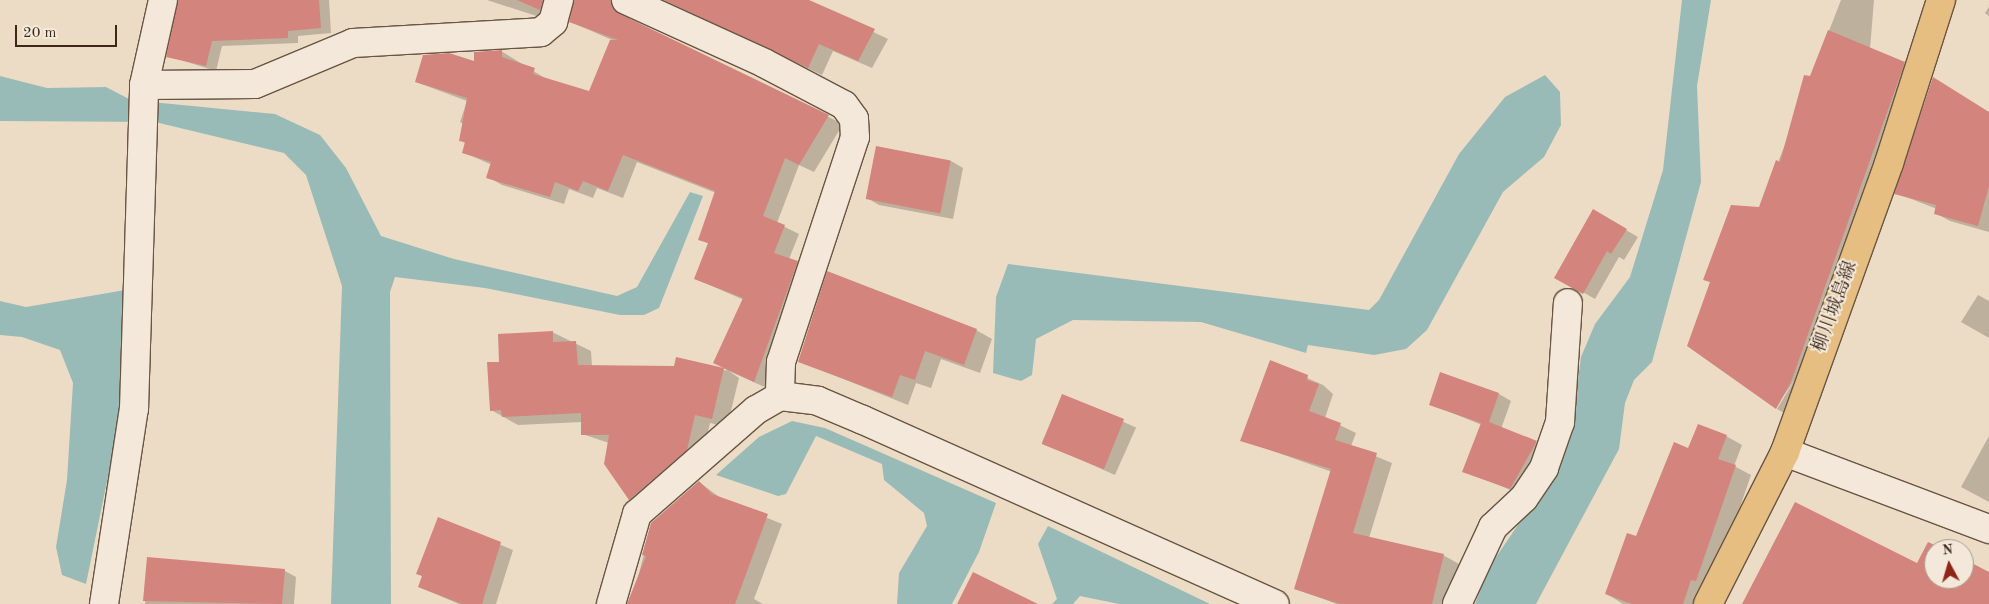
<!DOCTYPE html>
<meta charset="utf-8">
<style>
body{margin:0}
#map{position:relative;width:1989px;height:604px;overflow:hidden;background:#eddcc5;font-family:"Old Standard TT","Noto Serif JP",serif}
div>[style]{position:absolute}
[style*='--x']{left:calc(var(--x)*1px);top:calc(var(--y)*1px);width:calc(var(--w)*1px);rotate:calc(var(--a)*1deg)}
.water>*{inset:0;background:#99bbb7}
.shadow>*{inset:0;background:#0003;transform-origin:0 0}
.building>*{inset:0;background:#d3847c;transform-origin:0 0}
.roads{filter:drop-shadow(1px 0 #695543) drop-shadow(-1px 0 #695543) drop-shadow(0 1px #695543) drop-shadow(0 -1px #695543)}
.minor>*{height:28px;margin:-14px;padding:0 14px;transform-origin:14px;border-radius:14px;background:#f3e8d9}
.major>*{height:28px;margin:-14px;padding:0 14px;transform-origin:14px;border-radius:14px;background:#e6be82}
span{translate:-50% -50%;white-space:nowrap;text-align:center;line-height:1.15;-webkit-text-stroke:4px #f3e8d9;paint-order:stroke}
.street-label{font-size:19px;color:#3d2818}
.north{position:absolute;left:1924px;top:539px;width:50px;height:50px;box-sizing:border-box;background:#f3e8d9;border:1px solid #aa9b8c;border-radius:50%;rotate:354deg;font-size:14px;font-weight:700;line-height:20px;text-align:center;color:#3d2818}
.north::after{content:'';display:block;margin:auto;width:18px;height:22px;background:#8f2418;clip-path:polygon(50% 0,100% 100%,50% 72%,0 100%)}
.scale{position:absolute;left:15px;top:25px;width:102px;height:22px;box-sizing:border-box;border:2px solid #3d2818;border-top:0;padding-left:6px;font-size:15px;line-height:18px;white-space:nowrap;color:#3d2818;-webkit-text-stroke:4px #f3e8d9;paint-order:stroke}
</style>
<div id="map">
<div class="water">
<i style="clip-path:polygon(1682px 0,1711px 0,1697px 86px,1701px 182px,1652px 362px,1634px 380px,1625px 403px,1619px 449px,1536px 604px,1475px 604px,1488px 569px,1556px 469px,1572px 424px,1581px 357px,1595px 324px,1630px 277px,1663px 170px)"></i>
<i style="clip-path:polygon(1545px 75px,1560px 92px,1561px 125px,1544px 157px,1503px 192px,1427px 330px,1406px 349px,1374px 355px,1308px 345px,1306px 353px,1201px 322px,1073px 320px,1036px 339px,1032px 375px,1021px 381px,993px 373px,996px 297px,1008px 264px,1369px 310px,1379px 300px,1459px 154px,1505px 97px)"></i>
<i style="clip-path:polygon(0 76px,47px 88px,106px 87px,131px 100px,275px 114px,320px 135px,346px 168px,381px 236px,454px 259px,617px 296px,637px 287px,690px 192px,703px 196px,659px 308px,644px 315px,620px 315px,485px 288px,395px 277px,390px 292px,391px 604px,331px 604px,342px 286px,306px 175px,284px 153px,155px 122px,0 121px)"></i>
<i style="clip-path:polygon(131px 289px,122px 408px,86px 584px,62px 575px,56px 547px,67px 480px,73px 383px,60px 350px,22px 337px,0 335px,0 301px,26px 307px)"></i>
<i style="clip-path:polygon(792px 421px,825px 428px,996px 503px,979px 552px,952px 604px,897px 604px,899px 573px,927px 526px,924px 513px,884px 480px,882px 464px,816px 436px,786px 494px,778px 496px,716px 475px,759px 437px)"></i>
<i style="clip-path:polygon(1048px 526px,1210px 604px,1211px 604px,1119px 604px,1080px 596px,1073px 604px,1052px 604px,1057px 599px,1038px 544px)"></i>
</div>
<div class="shadow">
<i style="clip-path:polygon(179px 0,329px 0,331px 33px,298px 36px,298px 43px,222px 46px,216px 71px,168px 56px)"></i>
<i style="clip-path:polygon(487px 0,561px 0,552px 21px)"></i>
<i style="clip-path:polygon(574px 0,627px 0,630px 21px,843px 124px,814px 172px,799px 165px,777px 223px,799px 234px,789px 259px,811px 270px,769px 389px,729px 371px,739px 378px,727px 427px,710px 423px,702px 458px,645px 508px,630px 499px,605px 464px,609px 443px,582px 434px,582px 422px,518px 425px,491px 410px,501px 363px,552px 332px,591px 351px,592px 366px,675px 367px,677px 358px,728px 371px,715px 362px,744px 300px,696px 279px,709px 244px,700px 239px,716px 193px,637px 162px,623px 198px,597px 188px,593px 198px,569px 189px,564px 204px,502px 185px,488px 177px,492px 165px,463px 152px,466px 144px,460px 140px,465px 125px,460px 122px,467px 101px,416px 82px,501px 51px,548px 80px,590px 93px,612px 40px,571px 22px)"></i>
<i style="clip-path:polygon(662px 0,806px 0,888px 39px,872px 68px,833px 51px,822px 75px)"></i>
<i style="clip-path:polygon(1841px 0,1874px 0,1870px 49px,1924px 75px,1796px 420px,1777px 409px,1796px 378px,1775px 408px,1711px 283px,1705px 279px,1760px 209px)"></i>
<i style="clip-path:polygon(1989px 7px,1989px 16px,1985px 13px)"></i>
<i style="clip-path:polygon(1989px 113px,1989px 232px,1950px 221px,1935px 213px,1937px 209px,1896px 193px)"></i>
<i style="clip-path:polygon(877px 147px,951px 161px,963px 168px,953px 219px,879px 205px,867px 198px)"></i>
<i style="clip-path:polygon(1593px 211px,1638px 237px,1624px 260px,1619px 257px,1595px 299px,1556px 277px)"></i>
<i style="clip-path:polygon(1978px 295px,1989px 301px,1989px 338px,1961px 322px)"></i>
<i style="clip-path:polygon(976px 330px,992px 339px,980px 373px,941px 359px,931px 388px,916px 383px,908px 405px,799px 361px)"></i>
<i style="clip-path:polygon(1271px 362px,1323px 385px,1333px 394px,1325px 418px,1356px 433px,1351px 446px,1392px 463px,1369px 538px,1443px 555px,1459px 564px,1449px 604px,1337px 604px,1295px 589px,1332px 472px,1242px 440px)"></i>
<i style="clip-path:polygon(1499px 394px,1511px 401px,1501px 429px,1548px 449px,1523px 495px,1464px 471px,1482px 425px,1430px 404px)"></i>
<i style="left:1063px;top:395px;width:80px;height:52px;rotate:24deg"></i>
<i style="clip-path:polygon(1726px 436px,1742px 445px,1734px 466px,1751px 475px,1712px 589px,1701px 604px,1623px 604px,1607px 594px,1689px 450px)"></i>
<i style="clip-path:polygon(1989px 436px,1989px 502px,1961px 487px)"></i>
<i style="clip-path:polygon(699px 482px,722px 499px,782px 524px,754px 599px,763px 604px,631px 604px,652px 523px)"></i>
<i style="clip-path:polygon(439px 519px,513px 550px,496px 604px,459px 604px,419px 587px)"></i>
<i style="clip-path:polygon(148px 558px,285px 571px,296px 577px,294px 604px,145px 604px)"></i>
</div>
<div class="building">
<i style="clip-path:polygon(178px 0,319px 0,321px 28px,288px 31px,288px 38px,212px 41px,206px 66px,166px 57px)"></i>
<i style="clip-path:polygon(517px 0,543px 0,540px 10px)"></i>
<i style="clip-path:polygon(574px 0,611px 0,620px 14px,829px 115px,799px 165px,785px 158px,763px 216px,785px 225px,774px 253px,798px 261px,754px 382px,713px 363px,743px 298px,694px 279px,708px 243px,698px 240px,715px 191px,623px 155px,608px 191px,583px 181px,578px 191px,555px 182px,550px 197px,486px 178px,491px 162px,462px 153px,465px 142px,459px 141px,467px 98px,415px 82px,423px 55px,449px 53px,474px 61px,474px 52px,502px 50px,502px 57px,535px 68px,533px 74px,589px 91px,610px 40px,618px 40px,569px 22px)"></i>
<i style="clip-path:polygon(664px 0,809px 0,875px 29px,858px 61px,819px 44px,808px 68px)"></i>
<i style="clip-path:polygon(1828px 30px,1905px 62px,1791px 382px,1776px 409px,1687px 346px,1710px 282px,1703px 280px,1731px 205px,1759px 207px,1776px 160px,1780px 162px,1804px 75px,1810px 76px)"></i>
<i style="clip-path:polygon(1933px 77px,1989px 112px,1989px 186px,1978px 226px,1934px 214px,1936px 205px,1894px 194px)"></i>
<i style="left:876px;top:146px;width:76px;height:54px;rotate:11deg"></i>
<i style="clip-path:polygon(1593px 209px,1627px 229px,1611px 254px,1607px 251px,1583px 294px,1554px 278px)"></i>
<i style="clip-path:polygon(827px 271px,977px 329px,964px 365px,925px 351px,915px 380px,900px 375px,892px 397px,798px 362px)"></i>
<i style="clip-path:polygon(553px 331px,553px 342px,576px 341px,578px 365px,674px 366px,676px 357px,724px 368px,712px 419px,695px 415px,687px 450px,629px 500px,604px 464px,609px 435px,581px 435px,581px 413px,502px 417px,501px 410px,490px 411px,487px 362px,499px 362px,498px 334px)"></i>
<i style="clip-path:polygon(1270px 360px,1308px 375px,1307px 380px,1319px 384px,1309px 411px,1341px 423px,1335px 440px,1377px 453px,1353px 533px,1444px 554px,1432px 604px,1340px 604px,1294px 589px,1331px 469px,1240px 441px)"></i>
<i style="clip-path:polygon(1440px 372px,1499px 393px,1489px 422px,1537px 441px,1510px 489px,1462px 472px,1481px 423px,1429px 405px)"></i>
<i style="left:1062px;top:394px;width:67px;height:54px;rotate:22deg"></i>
<i style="clip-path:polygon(1698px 424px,1727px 435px,1718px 459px,1736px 465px,1696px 581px,1691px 580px,1683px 604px,1632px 604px,1605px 594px,1627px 533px,1636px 536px,1674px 442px,1688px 448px)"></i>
<i style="clip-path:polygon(699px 481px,712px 494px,768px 514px,735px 604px,627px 604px,646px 556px,642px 555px,651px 523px)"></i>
<i style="clip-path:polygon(1795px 502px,1917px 563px,1928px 542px,1943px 549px,1934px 549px,1934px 579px,1964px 579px,1964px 559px,1989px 572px,1989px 604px,1742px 604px)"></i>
<i style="clip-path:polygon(438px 517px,501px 542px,482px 604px,462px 604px,418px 587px,422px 576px,416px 574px)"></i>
<i style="clip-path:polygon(147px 557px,285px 569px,282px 604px,143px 601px)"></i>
<i style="clip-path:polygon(973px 572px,1038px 604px,957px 604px)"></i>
</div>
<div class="roads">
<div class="minor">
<i style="--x:626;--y:0;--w:152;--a:24.5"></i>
<i style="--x:764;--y:63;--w:90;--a:27.7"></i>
<i style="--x:844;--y:105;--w:17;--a:54"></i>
<i style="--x:854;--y:119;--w:18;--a:87"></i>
<i style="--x:855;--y:137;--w:237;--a:108.2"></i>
<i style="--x:781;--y:362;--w:34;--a:92"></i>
<i style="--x:144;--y:85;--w:111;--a:-0.5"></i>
<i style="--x:255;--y:84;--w:106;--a:-22.7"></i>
<i style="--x:353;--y:43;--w:188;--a:-3.3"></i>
<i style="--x:541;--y:32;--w:16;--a:-40"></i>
<i style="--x:553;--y:22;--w:23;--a:-75"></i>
<i style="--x:1785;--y:452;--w:218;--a:20.7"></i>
<i style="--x:104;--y:604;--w:197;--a:-81.3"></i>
<i style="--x:134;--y:409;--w:324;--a:-88.2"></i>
<i style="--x:144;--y:85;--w:87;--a:-77.4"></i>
<i style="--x:611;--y:604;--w:94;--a:-73.9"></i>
<i style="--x:637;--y:514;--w:158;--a:-41.2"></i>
<i style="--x:756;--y:410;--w:28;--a:-30"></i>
<i style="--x:780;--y:396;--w:38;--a:7"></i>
<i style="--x:818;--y:401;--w:49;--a:22.9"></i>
<i style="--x:863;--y:420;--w:451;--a:24.1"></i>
<i style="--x:1457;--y:604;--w:85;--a:-64.9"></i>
<i style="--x:1493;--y:527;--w:42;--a:-43.1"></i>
<i style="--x:1524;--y:498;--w:36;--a:-56"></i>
<i style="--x:1544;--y:468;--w:49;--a:-70.8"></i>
<i style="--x:1560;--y:422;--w:119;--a:-86.2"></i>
</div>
<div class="major">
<i style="--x:1708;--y:604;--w:170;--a:-63.1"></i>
<i style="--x:1785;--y:452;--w:307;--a:-70.2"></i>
<i style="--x:1889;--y:163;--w:171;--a:-72.3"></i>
</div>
</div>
<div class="street-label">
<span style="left:1836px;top:307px;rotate:-70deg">柳川城島線</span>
</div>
<div class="north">N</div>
<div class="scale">20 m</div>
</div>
